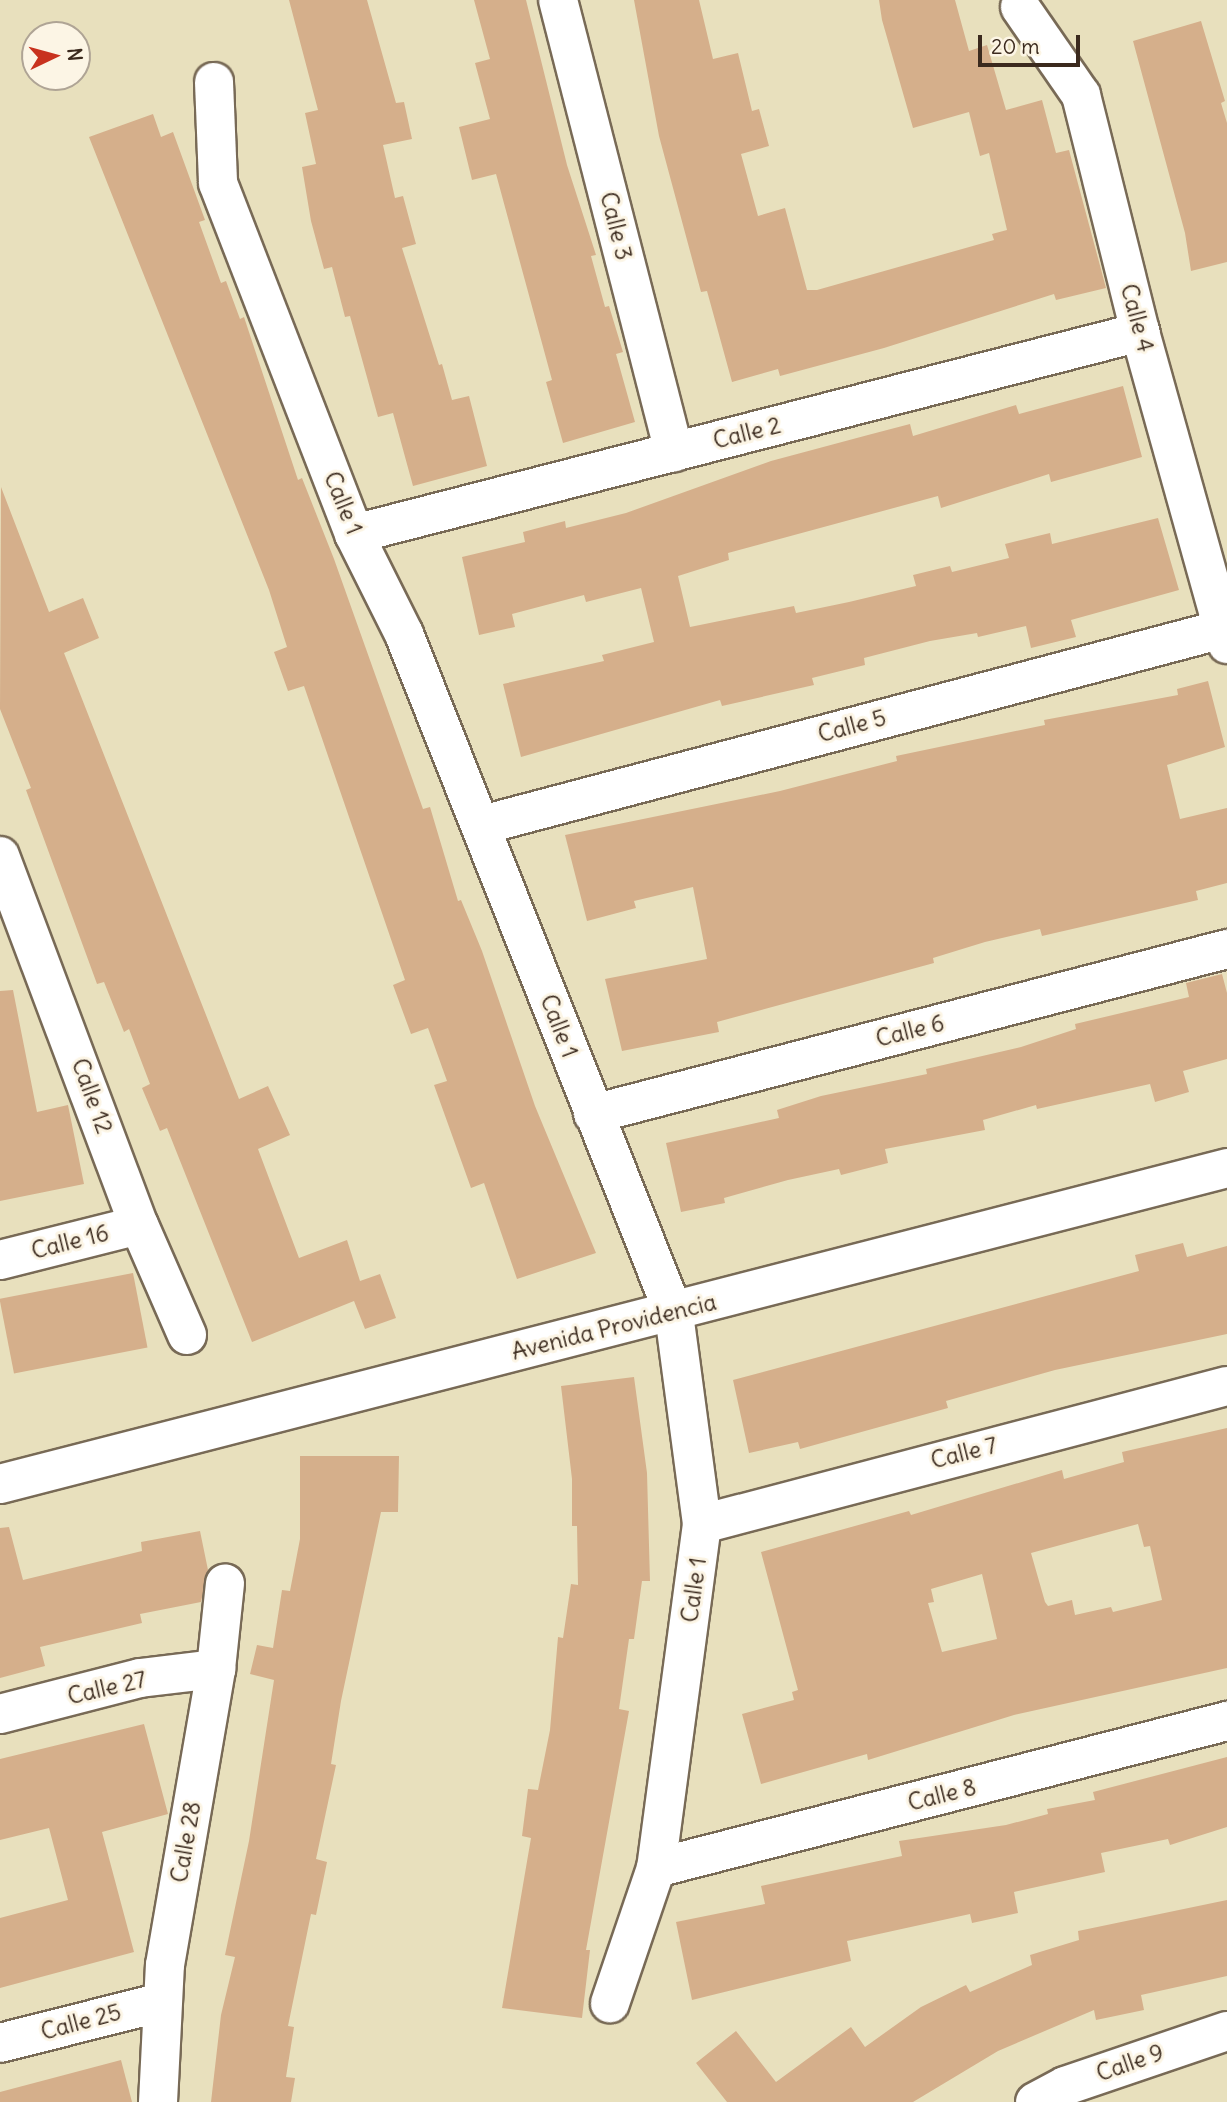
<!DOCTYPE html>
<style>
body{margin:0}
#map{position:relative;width:1227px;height:2102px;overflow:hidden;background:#e8e0bd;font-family:Delius,sans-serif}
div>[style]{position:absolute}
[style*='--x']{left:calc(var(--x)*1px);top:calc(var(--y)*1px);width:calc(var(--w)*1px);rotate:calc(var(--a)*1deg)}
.building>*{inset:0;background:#d5af8b;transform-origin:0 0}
.roads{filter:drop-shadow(2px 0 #786a56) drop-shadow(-2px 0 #786a56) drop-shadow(0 2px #786a56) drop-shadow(0 -2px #786a56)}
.minor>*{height:38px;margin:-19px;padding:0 19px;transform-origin:19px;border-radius:19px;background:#fff}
.tertiary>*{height:38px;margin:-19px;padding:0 19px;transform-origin:19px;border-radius:19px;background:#fff}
span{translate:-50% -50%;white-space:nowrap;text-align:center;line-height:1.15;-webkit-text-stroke:6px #fcf5e5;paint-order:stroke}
.street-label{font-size:23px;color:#3b2a1e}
.north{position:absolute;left:21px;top:21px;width:70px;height:70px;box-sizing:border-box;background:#fcf5e5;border:2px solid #afa495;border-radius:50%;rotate:85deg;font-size:19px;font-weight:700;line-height:28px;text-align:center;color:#3b2a1e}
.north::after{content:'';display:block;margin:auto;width:24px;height:32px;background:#c8321e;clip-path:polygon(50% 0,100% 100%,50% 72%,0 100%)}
.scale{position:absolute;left:978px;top:35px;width:102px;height:32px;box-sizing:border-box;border:4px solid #3b2a1e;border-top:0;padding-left:9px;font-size:21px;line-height:24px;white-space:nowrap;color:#3b2a1e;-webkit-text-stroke:5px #fcf5e5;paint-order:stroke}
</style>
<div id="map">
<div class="building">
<i style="clip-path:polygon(289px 0,367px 0,396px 103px,404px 102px,412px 139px,383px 145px,395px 198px,403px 196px,416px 244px,402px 248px,439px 365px,442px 364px,452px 400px,469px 396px,487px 466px,413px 486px,393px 413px,378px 417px,350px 316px,345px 317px,332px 267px,324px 269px,311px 221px,302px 167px,316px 164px,305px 113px,318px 110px)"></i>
<i style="clip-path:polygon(474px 0,526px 0,567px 165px,596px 255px,591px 256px,605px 307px,609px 306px,623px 352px,616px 354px,635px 422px,563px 443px,546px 382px,552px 380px,496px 174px,472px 180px,459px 127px,490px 119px,475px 63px,490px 59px)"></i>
<i style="clip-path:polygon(634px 0,699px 0,713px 59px,738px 53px,752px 111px,759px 109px,769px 146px,741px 154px,758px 216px,785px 208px,807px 290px,817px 290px,994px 240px,992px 234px,1007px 230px,989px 153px,980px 156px,969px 112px,913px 128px,882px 20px,879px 0,955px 0,969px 51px,987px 45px,1006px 110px,1042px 100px,1056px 153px,1069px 150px,1106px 288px,1056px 300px,1054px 294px,884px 348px,780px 376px,778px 369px,732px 382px,707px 291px,701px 292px,659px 136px)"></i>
<i style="clip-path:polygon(1201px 21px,1225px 101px,1221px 103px,1227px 123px,1227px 262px,1191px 271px,1185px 233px,1133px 41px)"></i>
<i style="clip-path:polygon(153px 114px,161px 137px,173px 132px,205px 220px,199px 222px,221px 283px,226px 281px,240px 319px,244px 317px,298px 480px,302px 478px,334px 559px,423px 809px,430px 807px,458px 901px,461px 900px,482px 951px,535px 1106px,596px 1253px,517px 1279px,484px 1183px,471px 1188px,434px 1085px,447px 1081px,428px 1028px,411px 1034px,393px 985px,405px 980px,304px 686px,288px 691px,274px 652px,287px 647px,269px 590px,89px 137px)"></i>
<i style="clip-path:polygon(1123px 386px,1142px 457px,1051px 482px,1049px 474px,941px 508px,938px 496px,728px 553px,729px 560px,678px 576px,690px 627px,794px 606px,796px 613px,849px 602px,916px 586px,913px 575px,950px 566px,952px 572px,1009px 558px,1005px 544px,1050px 533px,1052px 544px,1158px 518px,1179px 590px,1071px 620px,1076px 637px,1031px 648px,1026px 626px,978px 637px,977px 633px,930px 641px,864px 658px,865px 665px,812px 678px,814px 685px,722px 706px,720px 700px,521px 757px,503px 684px,604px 661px,602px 655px,654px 642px,641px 588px,586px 602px,584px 595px,512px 614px,515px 627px,479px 635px,462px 557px,525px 542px,523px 532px,565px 521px,566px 528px,626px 513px,771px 461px,868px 435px,910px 424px,913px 436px,1016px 405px,1019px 414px)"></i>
<i style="clip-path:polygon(1px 487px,49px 612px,83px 598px,99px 638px,64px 653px,239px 1099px,268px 1086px,290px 1135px,258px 1149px,299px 1258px,347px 1240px,360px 1281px,380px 1274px,396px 1318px,365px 1329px,354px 1301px,252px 1342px,167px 1128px,160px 1131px,142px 1088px,150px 1084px,129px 1029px,124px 1032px,104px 982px,97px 984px,26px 790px,31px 788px,0 709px)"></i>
<i style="clip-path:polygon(1208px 681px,1225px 747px,1167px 765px,1180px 819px,1227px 808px,1227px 883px,1196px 891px,1198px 900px,1042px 936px,1040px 929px,985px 942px,933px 958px,934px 963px,717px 1022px,719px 1032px,622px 1051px,605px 979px,707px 959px,693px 887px,634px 901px,636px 908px,587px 921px,565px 835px,780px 791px,897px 761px,896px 756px,1045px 725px,1044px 720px,1178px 695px,1177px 689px)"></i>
<i style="clip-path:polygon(1222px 974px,1227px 993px,1227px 1059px,1183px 1071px,1189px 1092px,1155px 1102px,1150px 1084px,1037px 1109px,1036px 1105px,983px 1120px,985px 1130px,885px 1149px,888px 1163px,841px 1175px,839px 1169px,788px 1180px,724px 1198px,725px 1203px,681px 1212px,666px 1143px,779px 1118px,777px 1110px,821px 1096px,927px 1074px,926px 1069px,1021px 1047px,1076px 1029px,1075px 1024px,1189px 997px,1186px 983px)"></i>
<i style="clip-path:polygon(13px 990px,37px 1112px,68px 1105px,84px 1184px,0 1201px,0 991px)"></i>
<i style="clip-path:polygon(1183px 1243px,1187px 1257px,1227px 1246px,1227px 1334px,1055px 1370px,946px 1401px,948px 1408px,800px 1449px,798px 1442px,749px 1453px,733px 1380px,1139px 1271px,1135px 1255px)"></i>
<i style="left:133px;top:1273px;width:76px;height:136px;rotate:79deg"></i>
<i style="clip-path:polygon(634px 1377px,647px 1473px,650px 1581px,642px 1581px,634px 1639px,629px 1639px,619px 1709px,629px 1711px,586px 1950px,590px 1950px,582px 2018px,502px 2008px,531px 1838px,522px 1836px,528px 1789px,538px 1790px,550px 1730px,558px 1637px,563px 1638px,571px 1584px,578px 1585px,577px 1526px,572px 1526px,572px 1479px,561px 1386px)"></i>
<i style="clip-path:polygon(evenodd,1227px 1428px,1227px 1668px,1014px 1715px,868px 1760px,867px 1754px,761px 1784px,742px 1714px,794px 1700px,792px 1692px,798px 1690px,761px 1552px,909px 1511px,911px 1515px,1062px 1470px,1064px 1479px,1124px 1462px,1122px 1452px,1227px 1428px,1138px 1524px,1144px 1547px,1150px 1546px,1162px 1600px,1113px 1612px,1111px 1607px,1075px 1615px,1072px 1600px,1048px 1606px,1045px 1602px,1031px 1553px,1138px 1524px,1227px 1428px,982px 1574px,997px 1639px,942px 1652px,928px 1603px,934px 1602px,931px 1589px,982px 1574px)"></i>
<i style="clip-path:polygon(300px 1456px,399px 1456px,398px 1512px,381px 1512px,341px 1701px,331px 1764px,336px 1765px,316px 1859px,327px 1862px,316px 1915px,311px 1914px,288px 2026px,294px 2027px,286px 2077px,295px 2078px,291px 2102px,211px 2102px,221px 2015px,235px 1957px,225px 1955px,249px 1841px,274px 1680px,250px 1674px,257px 1645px,273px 1648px,282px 1590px,290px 1591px,300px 1539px)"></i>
<i style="clip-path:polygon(9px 1527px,23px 1580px,142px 1551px,141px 1542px,200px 1531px,208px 1570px,201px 1602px,140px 1614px,142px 1623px,40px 1647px,45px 1666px,0 1678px,0 1528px)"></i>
<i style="clip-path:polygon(144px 1724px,168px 1814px,102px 1832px,134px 1952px,0 1988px,0 1918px,68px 1900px,49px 1828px,0 1840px,0 1759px)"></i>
<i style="clip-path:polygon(1227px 1757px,1227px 1827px,1170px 1845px,1168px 1839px,1101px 1853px,1105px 1872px,1014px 1892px,1018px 1913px,972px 1923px,970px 1914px,847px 1941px,851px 1961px,692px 2000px,676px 1922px,765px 1904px,761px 1886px,902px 1856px,899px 1841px,1006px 1825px,1048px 1814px,1047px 1809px,1095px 1800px,1093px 1792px)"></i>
<i style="clip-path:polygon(1227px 1900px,1227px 1976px,1141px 1995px,1144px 2010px,1096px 2020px,1094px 2010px,998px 2051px,913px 2102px,727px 2102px,696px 2063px,736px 2031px,776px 2082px,851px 2027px,865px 2047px,921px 2007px,966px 1985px,970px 1992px,1032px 1965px,1030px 1955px,1079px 1940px,1078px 1931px)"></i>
<i style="clip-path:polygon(121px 2060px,132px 2102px,0 2102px,0 2092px)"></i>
</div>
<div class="roads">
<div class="minor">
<i style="--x:558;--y:0;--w:467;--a:75.6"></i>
<i style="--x:1020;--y:7;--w:107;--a:55.3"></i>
<i style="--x:1081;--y:95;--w:244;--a:76"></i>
<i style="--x:1140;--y:332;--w:324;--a:74.4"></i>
<i style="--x:214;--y:82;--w:101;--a:87.7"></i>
<i style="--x:218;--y:183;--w:376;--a:68.8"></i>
<i style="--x:354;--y:534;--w:112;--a:63.4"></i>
<i style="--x:404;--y:634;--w:732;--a:68.34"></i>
<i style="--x:674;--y:1314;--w:212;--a:82.4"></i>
<i style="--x:702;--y:1524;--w:347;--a:97.6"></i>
<i style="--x:656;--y:1868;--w:143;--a:108.8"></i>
<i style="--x:354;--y:534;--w:812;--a:-14.41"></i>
<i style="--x:482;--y:825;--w:766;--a:-14.82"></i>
<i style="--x:0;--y:856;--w:394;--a:69.4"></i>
<i style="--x:139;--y:1225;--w:120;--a:66.4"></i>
<i style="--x:593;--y:1114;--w:655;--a:-14.59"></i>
<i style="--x:0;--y:1260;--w:143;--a:-14.1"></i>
<i style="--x:702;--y:1524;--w:543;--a:-14.73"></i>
<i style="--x:0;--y:1714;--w:145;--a:-14.4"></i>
<i style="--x:140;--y:1678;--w:77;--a:-6.8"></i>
<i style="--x:656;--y:1868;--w:590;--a:-14.44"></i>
<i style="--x:0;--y:2043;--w:167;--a:-14.2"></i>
<i style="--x:158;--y:2102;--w:137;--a:-87.1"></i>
<i style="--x:165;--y:1965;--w:300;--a:-80.2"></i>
<i style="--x:216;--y:1669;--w:86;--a:-84"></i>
<i style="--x:1035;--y:2102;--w:34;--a:-28"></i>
<i style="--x:1065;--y:2086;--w:171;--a:-18.8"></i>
</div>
<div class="tertiary">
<i style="--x:0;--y:1484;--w:1267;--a:-14.44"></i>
</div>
</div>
<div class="street-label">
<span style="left:616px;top:226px;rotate:76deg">Calle 3</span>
<span style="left:1137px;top:318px;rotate:75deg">Calle 4</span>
<span style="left:747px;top:433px;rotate:-14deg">Calle 2</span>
<span style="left:343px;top:503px;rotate:68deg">Calle 1</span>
<span style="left:852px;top:726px;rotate:-15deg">Calle 5</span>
<span style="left:559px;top:1026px;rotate:69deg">Calle 1</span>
<span style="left:910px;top:1031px;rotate:-14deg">Calle 6</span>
<span style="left:92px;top:1096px;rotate:70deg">Calle 12</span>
<span style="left:70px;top:1242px;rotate:-14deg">Calle 16</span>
<span style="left:614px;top:1327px;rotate:-14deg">Avenida Providencia</span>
<span style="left:964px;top:1453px;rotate:-14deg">Calle 7</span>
<span style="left:694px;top:1590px;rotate:-82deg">Calle 1</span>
<span style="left:107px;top:1688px;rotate:-13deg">Calle 27</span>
<span style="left:942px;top:1795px;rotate:-14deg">Calle 8</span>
<span style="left:186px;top:1842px;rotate:-80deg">Calle 28</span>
<span style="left:81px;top:2022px;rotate:-15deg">Calle 25</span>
<span style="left:1130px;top:2063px;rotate:-19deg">Calle 9</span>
</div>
<div class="north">N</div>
<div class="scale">20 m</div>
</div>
